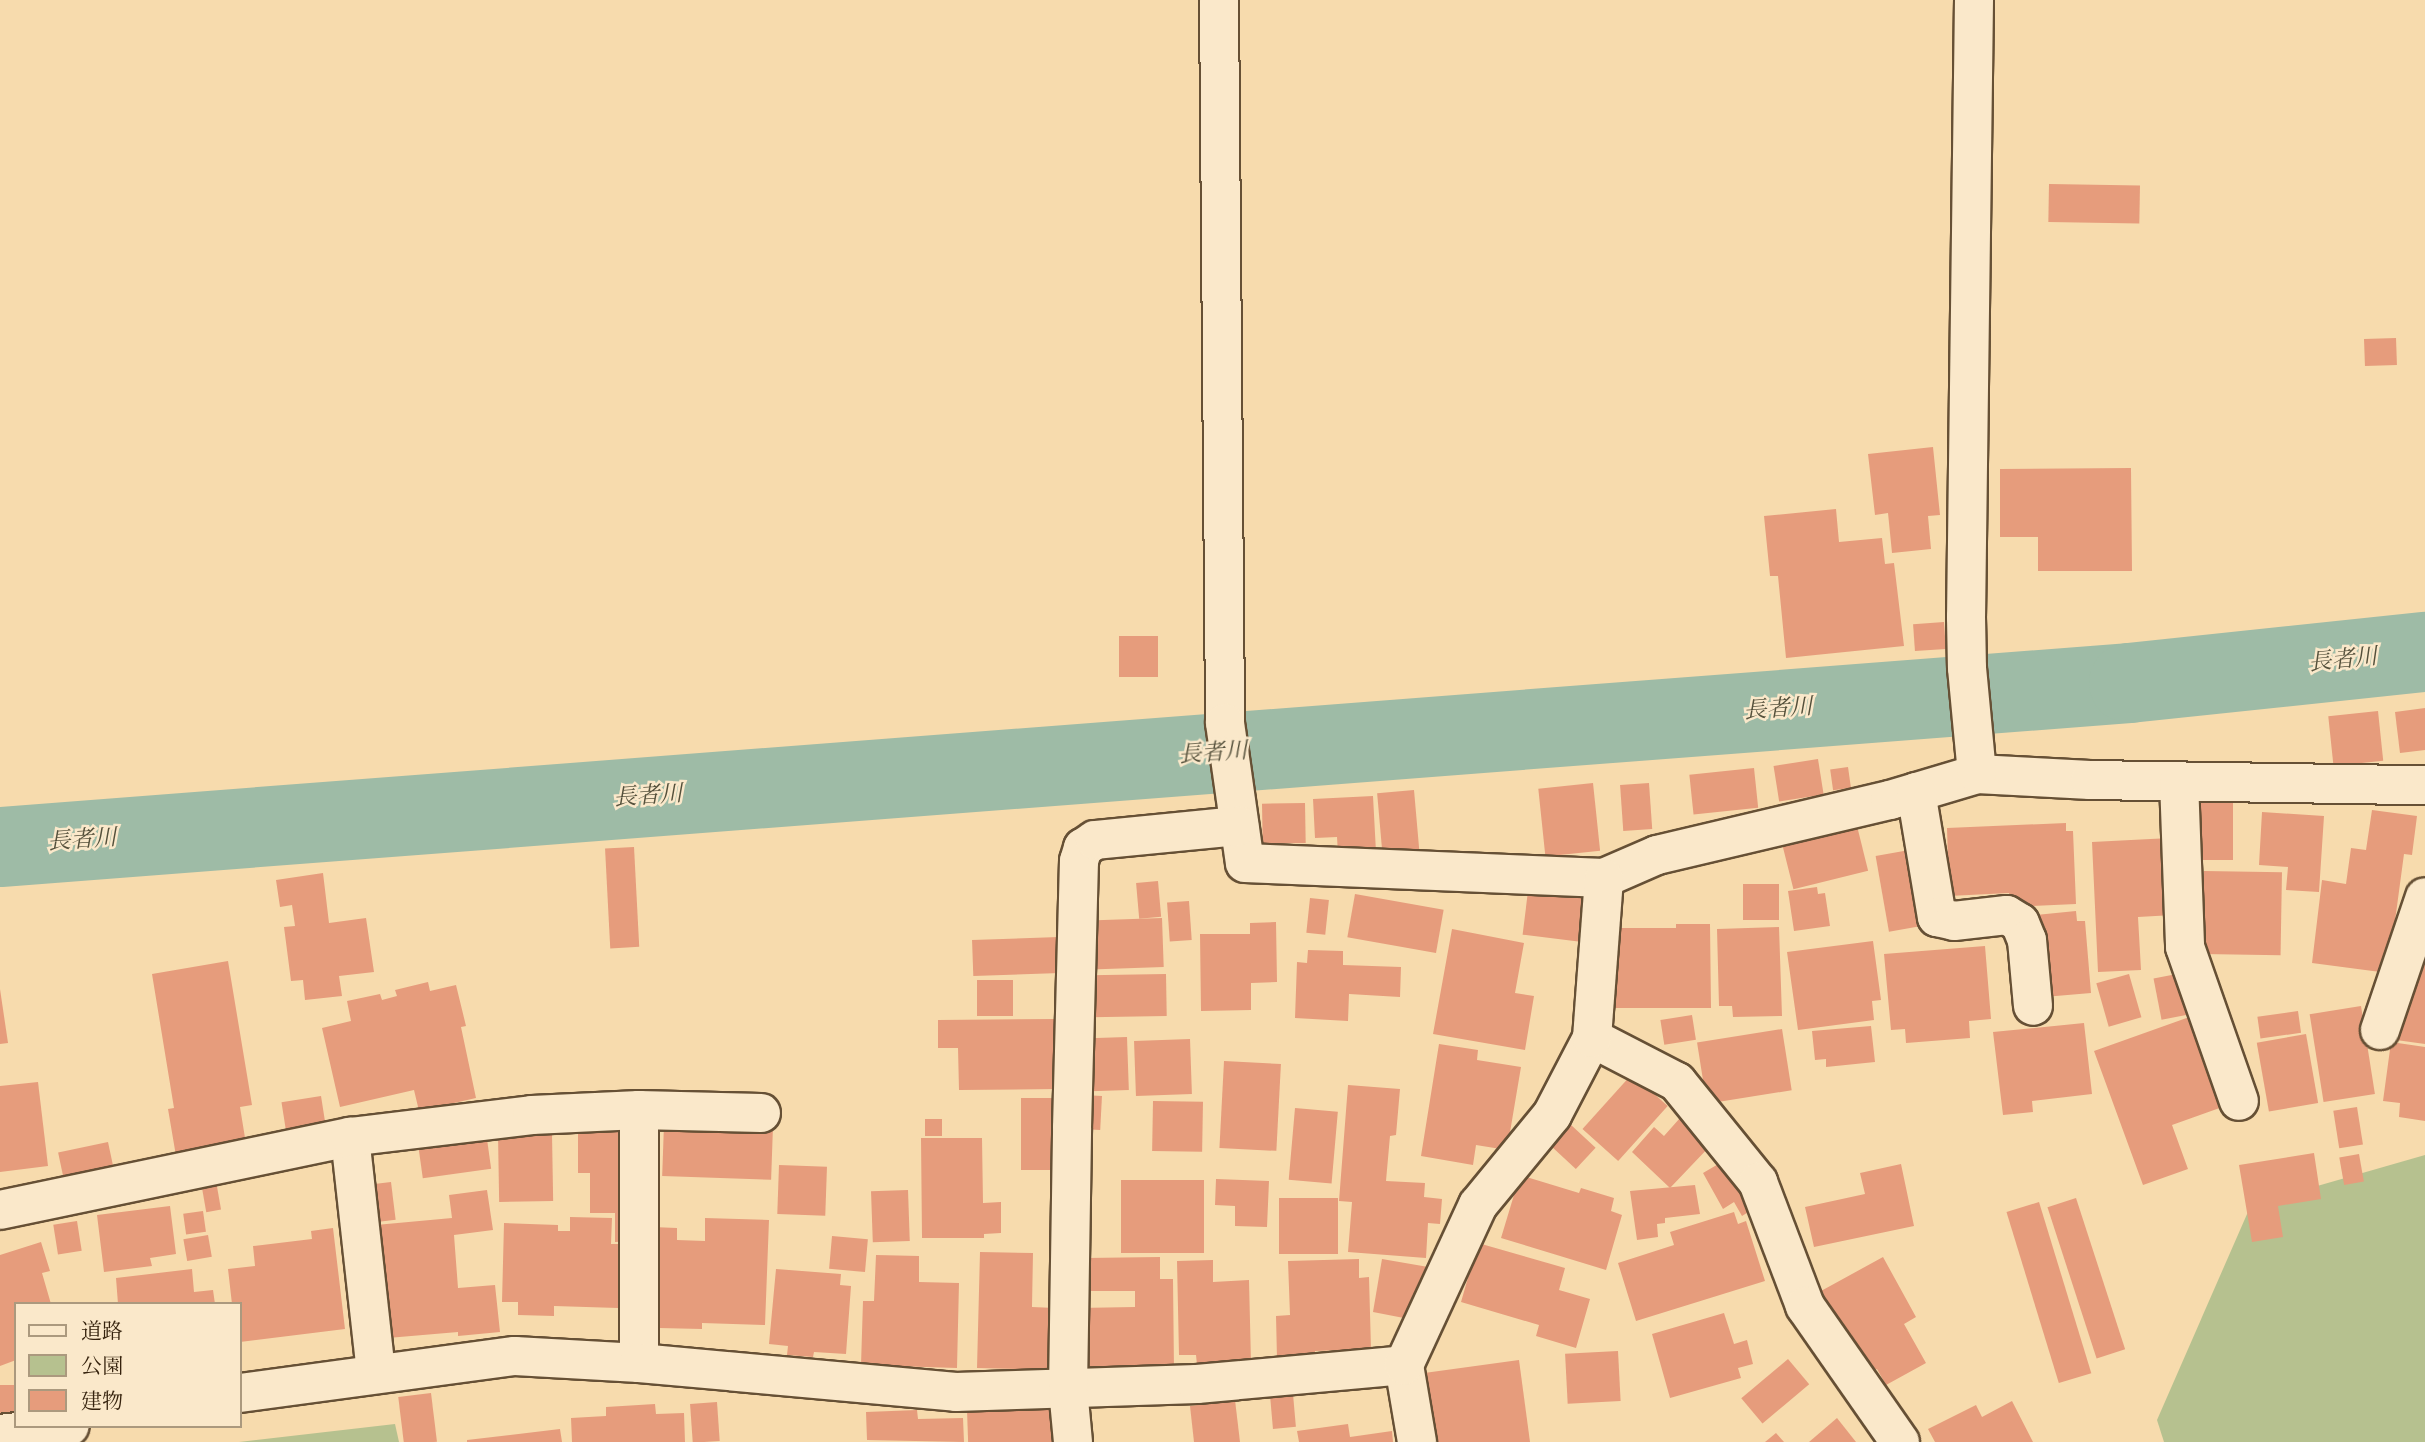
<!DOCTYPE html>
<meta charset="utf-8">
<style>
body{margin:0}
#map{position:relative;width:2425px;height:1442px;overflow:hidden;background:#f7dbad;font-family:Vollkorn,"Noto Serif JP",serif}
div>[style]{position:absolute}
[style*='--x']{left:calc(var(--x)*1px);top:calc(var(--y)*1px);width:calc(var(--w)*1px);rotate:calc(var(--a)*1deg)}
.green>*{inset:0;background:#b6c18f}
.river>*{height:80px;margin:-40px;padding:0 40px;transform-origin:40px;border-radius:40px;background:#9ebba6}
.building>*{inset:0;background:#e69c7c;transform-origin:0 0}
.roads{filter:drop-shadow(2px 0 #665035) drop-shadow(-2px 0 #665035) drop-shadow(0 2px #665035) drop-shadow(0 -2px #665035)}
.minor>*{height:38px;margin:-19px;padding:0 19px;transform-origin:19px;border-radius:19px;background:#fae8ca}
span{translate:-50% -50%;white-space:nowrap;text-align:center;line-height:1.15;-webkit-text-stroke:5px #fae8ca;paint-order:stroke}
.water-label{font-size:23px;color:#54503b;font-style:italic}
.legend{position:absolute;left:14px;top:1302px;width:228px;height:126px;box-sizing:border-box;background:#fae8ca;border:2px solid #ab997e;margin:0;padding:9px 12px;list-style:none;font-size:21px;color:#35220d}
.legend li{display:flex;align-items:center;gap:14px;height:35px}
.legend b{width:35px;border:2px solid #ab997e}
</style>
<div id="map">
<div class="green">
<i style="clip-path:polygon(2425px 1155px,2425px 1442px,2164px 1442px,2157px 1420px,2251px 1205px)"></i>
<i style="clip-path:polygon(395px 1424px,399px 1442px,239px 1442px)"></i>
</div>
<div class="river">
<i style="--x:0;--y:847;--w:2135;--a:-4.4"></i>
<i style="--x:2129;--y:683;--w:298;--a:-6"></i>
</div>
<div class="building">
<i style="left:2049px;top:184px;width:91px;height:38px;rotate:1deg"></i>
<i style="left:2396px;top:338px;width:27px;height:32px;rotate:88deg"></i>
<i style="clip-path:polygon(1933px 447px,1940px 515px,1928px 516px,1931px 549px,1892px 553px,1888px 513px,1875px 515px,1868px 454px)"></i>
<i style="clip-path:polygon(2131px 468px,2132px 571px,2038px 571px,2038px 537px,2000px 537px,2000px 469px)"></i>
<i style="clip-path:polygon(1836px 509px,1839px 542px,1882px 538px,1885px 564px,1894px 563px,1904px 646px,1786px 658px,1778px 576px,1770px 576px,1764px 516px)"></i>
<i style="left:1944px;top:622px;width:27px;height:31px;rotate:86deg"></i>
<i style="left:1119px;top:636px;width:39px;height:41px"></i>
<i style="clip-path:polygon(2425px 708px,2425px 750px,2400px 753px,2395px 712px)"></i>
<i style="left:2378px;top:711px;width:50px;height:50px;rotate:84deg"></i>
<i style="left:1818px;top:759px;width:36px;height:45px;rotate:81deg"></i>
<i style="left:1848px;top:767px;width:21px;height:18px;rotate:82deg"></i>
<i style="left:1754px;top:768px;width:40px;height:65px;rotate:84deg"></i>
<i style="left:1593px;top:783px;width:68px;height:55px;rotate:84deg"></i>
<i style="left:1649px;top:783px;width:46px;height:29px;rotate:86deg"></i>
<i style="left:1414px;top:790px;width:61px;height:37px;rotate:85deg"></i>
<i style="clip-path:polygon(1373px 796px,1376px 852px,1338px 854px,1337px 837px,1315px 838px,1313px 799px)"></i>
<i style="left:1305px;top:803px;width:40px;height:43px;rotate:89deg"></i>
<i style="left:2194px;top:803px;width:39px;height:57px"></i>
<i style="clip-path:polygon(2372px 810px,2417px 816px,2412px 855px,2404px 854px,2388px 973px,2312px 963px,2322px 880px,2346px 884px,2351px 848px,2366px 850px)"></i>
<i style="clip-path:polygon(2262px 812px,2324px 816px,2319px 892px,2286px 890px,2288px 867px,2259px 865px)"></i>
<i style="clip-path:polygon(2066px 823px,2066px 831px,2073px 831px,2076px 904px,2010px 907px,2009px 893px,1949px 896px,1947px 828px)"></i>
<i style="left:1857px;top:826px;width:46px;height:77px;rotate:76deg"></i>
<i style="clip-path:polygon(2170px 838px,2173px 915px,2138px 917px,2141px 970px,2098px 972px,2092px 842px)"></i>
<i style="left:634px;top:847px;width:100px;height:29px;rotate:87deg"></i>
<i style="left:1915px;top:849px;width:77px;height:40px;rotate:80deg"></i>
<i style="left:2204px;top:871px;width:78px;height:83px;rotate:1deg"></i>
<i style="clip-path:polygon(323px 873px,329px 923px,366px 918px,374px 972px,339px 976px,342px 996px,305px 1000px,303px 980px,291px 981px,284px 927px,295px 926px,292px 905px,280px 907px,276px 880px)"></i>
<i style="left:1158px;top:881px;width:36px;height:22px;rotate:85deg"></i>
<i style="left:1743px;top:884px;width:36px;height:36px"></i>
<i style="clip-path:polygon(1817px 887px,1818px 894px,1825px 893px,1830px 926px,1794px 931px,1788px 891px)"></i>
<i style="left:1528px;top:891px;width:62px;height:44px;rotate:7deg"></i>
<i style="left:1355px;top:894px;width:90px;height:44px;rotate:10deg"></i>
<i style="left:1310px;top:898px;width:19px;height:35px;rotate:6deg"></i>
<i style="left:1189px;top:901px;width:39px;height:22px;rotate:86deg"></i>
<i style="clip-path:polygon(2076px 911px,2077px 921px,2085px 921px,2091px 993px,2044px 997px,2036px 915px)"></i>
<i style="left:1162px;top:918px;width:49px;height:73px;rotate:88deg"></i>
<i style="clip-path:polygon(1276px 922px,1277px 982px,1251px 983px,1251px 1010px,1201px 1011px,1200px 934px,1250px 934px,1250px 923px)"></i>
<i style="clip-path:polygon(1676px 924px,1710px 924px,1711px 1008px,1611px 1008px,1610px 928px,1676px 928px)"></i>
<i style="clip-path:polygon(1779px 927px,1782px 1016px,1733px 1017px,1732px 1006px,1719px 1006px,1717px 929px)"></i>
<i style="clip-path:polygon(1452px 929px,1524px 943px,1515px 993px,1534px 996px,1525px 1050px,1433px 1034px)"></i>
<i style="left:1059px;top:937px;width:36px;height:87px;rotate:88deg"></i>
<i style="clip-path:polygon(1873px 941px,1881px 1000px,1872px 1001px,1874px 1020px,1798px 1030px,1787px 952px)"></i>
<i style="clip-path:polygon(1985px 946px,1991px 1019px,1969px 1021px,1970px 1038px,1906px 1043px,1905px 1029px,1891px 1030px,1884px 954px)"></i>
<i style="clip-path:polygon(2409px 948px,2425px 951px,2425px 1044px,2396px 1040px)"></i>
<i style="clip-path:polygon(1308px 950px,1343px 951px,1343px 965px,1401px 967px,1400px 997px,1349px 994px,1348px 1021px,1295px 1018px,1297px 962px,1307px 963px)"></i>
<i style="clip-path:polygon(228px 961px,252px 1105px,240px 1107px,246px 1144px,176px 1156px,168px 1109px,174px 1108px,152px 974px)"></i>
<i style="left:2182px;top:973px;width:42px;height:29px;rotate:79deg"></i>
<i style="left:1166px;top:974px;width:42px;height:76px;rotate:89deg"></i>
<i style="left:2129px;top:974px;width:45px;height:34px;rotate:74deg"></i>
<i style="left:977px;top:980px;width:36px;height:36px"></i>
<i style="clip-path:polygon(428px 982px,430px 991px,456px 985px,466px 1026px,461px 1027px,476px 1098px,419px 1111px,414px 1090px,340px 1107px,322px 1028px,351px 1021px,347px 1001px,380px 994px,382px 1000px,397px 996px,395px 990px)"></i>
<i style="clip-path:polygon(0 989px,8px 1043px,0 1044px)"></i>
<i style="left:2361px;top:1006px;width:89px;height:52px;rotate:81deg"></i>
<i style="left:2298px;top:1011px;width:22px;height:41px;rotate:82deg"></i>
<i style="left:1692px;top:1015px;width:25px;height:32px;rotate:81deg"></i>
<i style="clip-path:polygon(2195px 1015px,2228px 1105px,2172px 1125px,2188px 1169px,2143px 1185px,2094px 1051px)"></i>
<i style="clip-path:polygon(1057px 1019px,1058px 1089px,959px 1090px,958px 1048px,938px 1048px,938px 1020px)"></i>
<i style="clip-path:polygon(2084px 1023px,2092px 1094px,2032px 1101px,2033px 1112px,2003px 1115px,1993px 1032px)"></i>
<i style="clip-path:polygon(1871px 1026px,1875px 1062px,1826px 1067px,1826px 1059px,1815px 1060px,1812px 1031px)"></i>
<i style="left:1782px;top:1029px;width:62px;height:86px;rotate:81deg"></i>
<i style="left:2306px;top:1034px;width:70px;height:50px;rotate:80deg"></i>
<i style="left:1127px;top:1037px;width:53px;height:46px;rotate:88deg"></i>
<i style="left:1190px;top:1039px;width:55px;height:56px;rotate:88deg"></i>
<i style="clip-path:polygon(2391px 1042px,2425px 1047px,2425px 1121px,2399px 1117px,2400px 1103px,2383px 1101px)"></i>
<i style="clip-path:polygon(1439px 1044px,1478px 1050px,1477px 1060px,1521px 1067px,1507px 1150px,1476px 1145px,1473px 1165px,1421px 1156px)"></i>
<i style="left:1224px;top:1061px;width:57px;height:87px;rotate:3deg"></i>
<i style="left:1632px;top:1074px;width:48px;height:74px;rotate:42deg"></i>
<i style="clip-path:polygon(38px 1082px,48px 1166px,0 1172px,0 1086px)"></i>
<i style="clip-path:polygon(1348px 1085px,1400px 1089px,1396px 1135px,1390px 1136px,1386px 1181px,1425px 1183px,1424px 1197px,1442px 1199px,1440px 1224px,1428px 1223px,1426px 1258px,1348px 1252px,1352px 1202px,1339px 1201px)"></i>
<i style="left:1083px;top:1095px;width:19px;height:34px;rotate:3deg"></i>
<i style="left:321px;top:1096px;width:30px;height:40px;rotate:81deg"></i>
<i style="left:1021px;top:1098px;width:40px;height:72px"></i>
<i style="left:1153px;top:1101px;width:50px;height:50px;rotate:1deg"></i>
<i style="left:2357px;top:1107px;width:38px;height:24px;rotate:81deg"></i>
<i style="left:1295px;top:1108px;width:43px;height:72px;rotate:5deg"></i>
<i style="clip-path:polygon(1680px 1118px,1711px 1145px,1670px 1188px,1632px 1152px,1654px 1127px,1664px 1136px)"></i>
<i style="left:925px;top:1119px;width:17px;height:17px"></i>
<i style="left:664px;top:1124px;width:109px;height:52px;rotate:2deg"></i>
<i style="left:1570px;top:1124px;width:35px;height:29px;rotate:43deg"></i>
<i style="clip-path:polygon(578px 1125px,634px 1125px,633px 1241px,615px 1242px,615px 1213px,590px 1213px,590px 1173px,578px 1173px)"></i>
<i style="left:486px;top:1132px;width:37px;height:69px;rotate:82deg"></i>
<i style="left:552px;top:1134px;width:67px;height:54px;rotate:89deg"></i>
<i style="clip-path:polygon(921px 1138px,982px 1138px,983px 1203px,1001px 1202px,1001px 1233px,984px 1234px,984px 1238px,922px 1238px)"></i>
<i style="left:108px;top:1142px;width:35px;height:51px;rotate:78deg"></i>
<i style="clip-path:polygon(2314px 1153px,2321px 1199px,2278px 1206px,2283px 1237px,2252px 1242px,2239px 1165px)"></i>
<i style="left:2359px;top:1154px;width:28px;height:20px;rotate:80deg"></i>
<i style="clip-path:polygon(1727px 1159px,1755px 1208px,1742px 1216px,1734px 1202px,1723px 1209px,1703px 1173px)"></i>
<i style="clip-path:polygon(1901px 1164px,1914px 1226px,1814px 1247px,1805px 1207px,1865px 1194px,1860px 1173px)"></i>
<i style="left:779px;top:1165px;width:48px;height:49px;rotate:2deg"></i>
<i style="clip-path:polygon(1520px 1175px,1579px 1193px,1581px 1188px,1614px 1198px,1611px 1211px,1622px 1215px,1606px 1270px,1501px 1238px)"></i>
<i style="clip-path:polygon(1216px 1179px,1269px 1181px,1267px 1227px,1235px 1226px,1235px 1206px,1215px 1205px)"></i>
<i style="left:1121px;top:1180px;width:83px;height:73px"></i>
<i style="left:216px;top:1181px;width:29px;height:15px;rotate:80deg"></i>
<i style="left:391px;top:1182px;width:38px;height:23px;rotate:83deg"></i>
<i style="clip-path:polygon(1695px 1185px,1700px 1214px,1665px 1218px,1665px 1223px,1657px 1224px,1658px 1237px,1637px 1240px,1630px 1191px)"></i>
<i style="clip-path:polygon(487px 1190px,493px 1230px,454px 1235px,458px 1288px,495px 1285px,500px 1332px,458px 1336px,458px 1332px,376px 1339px,365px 1226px,452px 1218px,449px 1195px)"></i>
<i style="left:908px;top:1190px;width:51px;height:37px;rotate:88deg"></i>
<i style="left:1338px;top:1198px;width:56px;height:59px;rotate:90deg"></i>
<i style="left:2076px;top:1198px;width:159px;height:30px;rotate:72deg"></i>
<i style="left:2039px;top:1202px;width:179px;height:34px;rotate:73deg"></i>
<i style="clip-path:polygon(170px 1206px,176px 1254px,150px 1258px,152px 1266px,104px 1272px,97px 1215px)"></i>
<i style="left:203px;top:1211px;width:21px;height:20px;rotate:82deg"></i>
<i style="clip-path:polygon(1734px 1212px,1738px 1224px,1746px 1221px,1765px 1281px,1636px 1321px,1618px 1263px,1674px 1245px,1670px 1232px)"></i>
<i style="clip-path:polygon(570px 1217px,612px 1218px,611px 1244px,620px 1244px,618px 1308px,554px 1306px,554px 1316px,518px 1315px,518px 1302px,502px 1302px,504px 1223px,558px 1225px,558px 1231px,570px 1231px)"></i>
<i style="clip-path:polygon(705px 1218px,769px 1220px,765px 1325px,702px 1323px,702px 1329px,659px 1328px,659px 1320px,641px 1320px,652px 1227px,677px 1228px,677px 1240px,705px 1241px)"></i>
<i style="left:77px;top:1221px;width:30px;height:24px;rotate:81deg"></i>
<i style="clip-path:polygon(333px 1228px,345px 1329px,240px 1342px,240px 1304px,232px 1304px,228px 1269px,255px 1266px,253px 1246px,312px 1239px,311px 1231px)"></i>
<i style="left:208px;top:1235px;width:22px;height:25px;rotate:80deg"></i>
<i style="left:832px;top:1236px;width:36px;height:33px;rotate:5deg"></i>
<i style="clip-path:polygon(41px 1242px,50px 1271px,42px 1273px,51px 1304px,16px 1304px,16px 1360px,0 1366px,0 1255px)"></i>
<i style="clip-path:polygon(1478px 1243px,1565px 1268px,1559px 1290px,1590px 1299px,1576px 1348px,1536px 1336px,1539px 1325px,1461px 1302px)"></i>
<i style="clip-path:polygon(980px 1252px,1033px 1253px,1032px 1307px,1055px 1308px,1053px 1370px,977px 1368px)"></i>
<i style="clip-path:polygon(876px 1255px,919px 1256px,919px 1282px,959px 1283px,957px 1368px,861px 1365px,863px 1301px,874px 1301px)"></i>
<i style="clip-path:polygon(1160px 1257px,1160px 1279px,1173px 1279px,1174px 1371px,1079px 1372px,1078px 1308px,1135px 1307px,1135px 1291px,1086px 1291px,1086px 1258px)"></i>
<i style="clip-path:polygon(1883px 1257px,1916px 1317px,1904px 1324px,1926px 1363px,1886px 1385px,1877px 1369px,1866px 1375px,1821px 1291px)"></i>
<i style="clip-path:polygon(1359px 1259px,1359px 1278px,1369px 1277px,1371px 1349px,1315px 1351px,1315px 1358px,1277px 1359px,1276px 1316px,1290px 1315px,1288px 1261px)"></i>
<i style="clip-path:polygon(1382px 1259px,1434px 1268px,1409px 1319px,1373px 1312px)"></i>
<i style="clip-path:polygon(1213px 1260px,1213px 1282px,1249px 1280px,1251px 1363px,1197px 1365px,1196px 1355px,1179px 1355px,1177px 1261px)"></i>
<i style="clip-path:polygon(192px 1269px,194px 1292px,213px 1290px,215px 1304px,118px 1304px,116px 1278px)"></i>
<i style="clip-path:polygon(776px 1269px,841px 1274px,840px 1285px,851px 1286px,846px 1354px,814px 1352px,813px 1357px,787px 1355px,788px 1346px,769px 1344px)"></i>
<i style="clip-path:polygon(1724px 1313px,1734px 1344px,1747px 1340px,1753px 1364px,1738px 1368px,1741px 1378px,1670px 1398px,1652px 1334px)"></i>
<i style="left:1618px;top:1351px;width:50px;height:53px;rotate:87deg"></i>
<i style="left:1788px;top:1359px;width:33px;height:61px;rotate:50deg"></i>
<i style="clip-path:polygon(1519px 1360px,1530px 1442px,1427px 1442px,1417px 1374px)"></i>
<i style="left:0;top:1385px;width:16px;height:36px"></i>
<i style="left:431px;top:1393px;width:49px;height:33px;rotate:83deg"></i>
<i style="left:1293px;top:1394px;width:33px;height:23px;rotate:85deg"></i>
<i style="clip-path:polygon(1235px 1400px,1240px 1442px,1194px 1442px,1190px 1406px)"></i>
<i style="clip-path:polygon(2012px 1401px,2033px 1442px,1935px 1442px,1928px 1429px,1976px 1405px,1982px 1417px)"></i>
<i style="left:717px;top:1402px;width:39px;height:27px;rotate:86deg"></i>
<i style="clip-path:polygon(655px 1404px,656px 1414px,684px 1413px,685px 1442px,572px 1442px,571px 1418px,606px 1416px,606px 1407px)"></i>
<i style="left:1058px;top:1408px;width:34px;height:91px;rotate:88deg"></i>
<i style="clip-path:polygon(917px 1410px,918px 1419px,963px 1418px,964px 1442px,867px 1440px,866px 1412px)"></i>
<i style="clip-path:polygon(1837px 1418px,1856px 1442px,1809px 1442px)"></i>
<i style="clip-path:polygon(1348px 1424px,1350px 1437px,1392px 1431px,1393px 1442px,1299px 1442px,1297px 1431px)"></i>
<i style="clip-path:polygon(560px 1429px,562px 1442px,467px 1442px,467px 1440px)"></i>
<i style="clip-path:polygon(1776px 1433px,1784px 1442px,1765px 1442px)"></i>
</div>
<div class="roads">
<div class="minor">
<i style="--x:1219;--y:0;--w:723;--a:89.52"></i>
<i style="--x:1225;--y:723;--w:141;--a:81.9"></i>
<i style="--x:1245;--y:863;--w:359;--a:2.4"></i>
<i style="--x:1604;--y:878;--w:58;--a:-23.5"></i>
<i style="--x:1657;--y:855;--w:239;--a:-13.3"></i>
<i style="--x:1890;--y:800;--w:91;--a:-16.6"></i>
<i style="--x:1977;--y:774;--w:113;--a:3"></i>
<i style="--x:2090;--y:780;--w:335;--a:0.9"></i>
<i style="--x:1974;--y:0;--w:617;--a:90.74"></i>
<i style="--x:1966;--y:617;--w:51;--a:88.9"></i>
<i style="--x:1967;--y:668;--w:106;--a:84.6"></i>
<i style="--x:2179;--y:781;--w:166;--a:87.9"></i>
<i style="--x:2185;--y:947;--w:163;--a:70.7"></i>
<i style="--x:1916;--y:792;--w:127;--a:80.5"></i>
<i style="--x:1937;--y:917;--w:17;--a:13"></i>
<i style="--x:1954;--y:921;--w:53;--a:-6.5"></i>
<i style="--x:2007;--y:915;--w:15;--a:32"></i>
<i style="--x:2020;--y:923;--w:18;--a:68"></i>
<i style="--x:2027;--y:940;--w:66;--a:84.8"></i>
<i style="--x:2380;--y:1030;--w:140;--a:-71.3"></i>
<i style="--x:1592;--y:1038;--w:96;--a:27.4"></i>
<i style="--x:1677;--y:1082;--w:129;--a:51"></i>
<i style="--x:1758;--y:1182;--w:133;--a:69.2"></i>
<i style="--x:1805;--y:1306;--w:166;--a:55.1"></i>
<i style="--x:350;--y:1137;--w:238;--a:83.7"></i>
<i style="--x:0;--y:1210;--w:358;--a:-11.8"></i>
<i style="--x:350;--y:1137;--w:183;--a:-6.9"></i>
<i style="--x:532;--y:1115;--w:107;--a:-2.7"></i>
<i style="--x:639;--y:1110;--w:122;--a:1.4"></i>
<i style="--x:639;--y:1363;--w:253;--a:-90"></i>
<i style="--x:1404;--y:1365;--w:78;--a:80.4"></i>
<i style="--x:240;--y:1393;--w:277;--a:-7.7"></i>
<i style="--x:515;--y:1356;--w:124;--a:3.2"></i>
<i style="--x:639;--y:1363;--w:318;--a:5.2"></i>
<i style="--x:956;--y:1392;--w:241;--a:-1.9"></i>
<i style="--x:1197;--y:1384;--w:208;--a:-5.2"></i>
<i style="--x:1404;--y:1365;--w:176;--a:-65.2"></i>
<i style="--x:1478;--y:1205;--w:117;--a:-50.6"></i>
<i style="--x:1552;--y:1115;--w:87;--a:-62.5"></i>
<i style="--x:1592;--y:1038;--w:160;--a:-85.7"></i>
<i style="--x:0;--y:1434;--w:70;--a:-6.5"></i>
<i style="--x:1073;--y:1442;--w:53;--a:-95.4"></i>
<i style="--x:1068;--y:1389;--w:261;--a:-89.1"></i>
<i style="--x:1072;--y:1128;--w:267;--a:-88.5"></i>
<i style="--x:1079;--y:861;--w:14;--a:-73"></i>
<i style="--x:1083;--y:848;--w:14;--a:-34"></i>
<i style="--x:1095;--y:840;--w:145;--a:-5.6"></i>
</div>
</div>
<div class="water-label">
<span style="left:2343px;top:661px;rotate:-6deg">長者川</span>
<span style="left:1778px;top:710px;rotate:-4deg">長者川</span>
<span style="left:1213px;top:754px;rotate:-4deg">長者川</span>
<span style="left:648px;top:797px;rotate:-4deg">長者川</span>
<span style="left:82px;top:841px;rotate:-4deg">長者川</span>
</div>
<ul class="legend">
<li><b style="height:9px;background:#fae8ca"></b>道路</li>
<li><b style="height:19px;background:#b6c18f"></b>公園</li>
<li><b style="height:19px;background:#e69c7c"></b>建物</li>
</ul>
</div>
